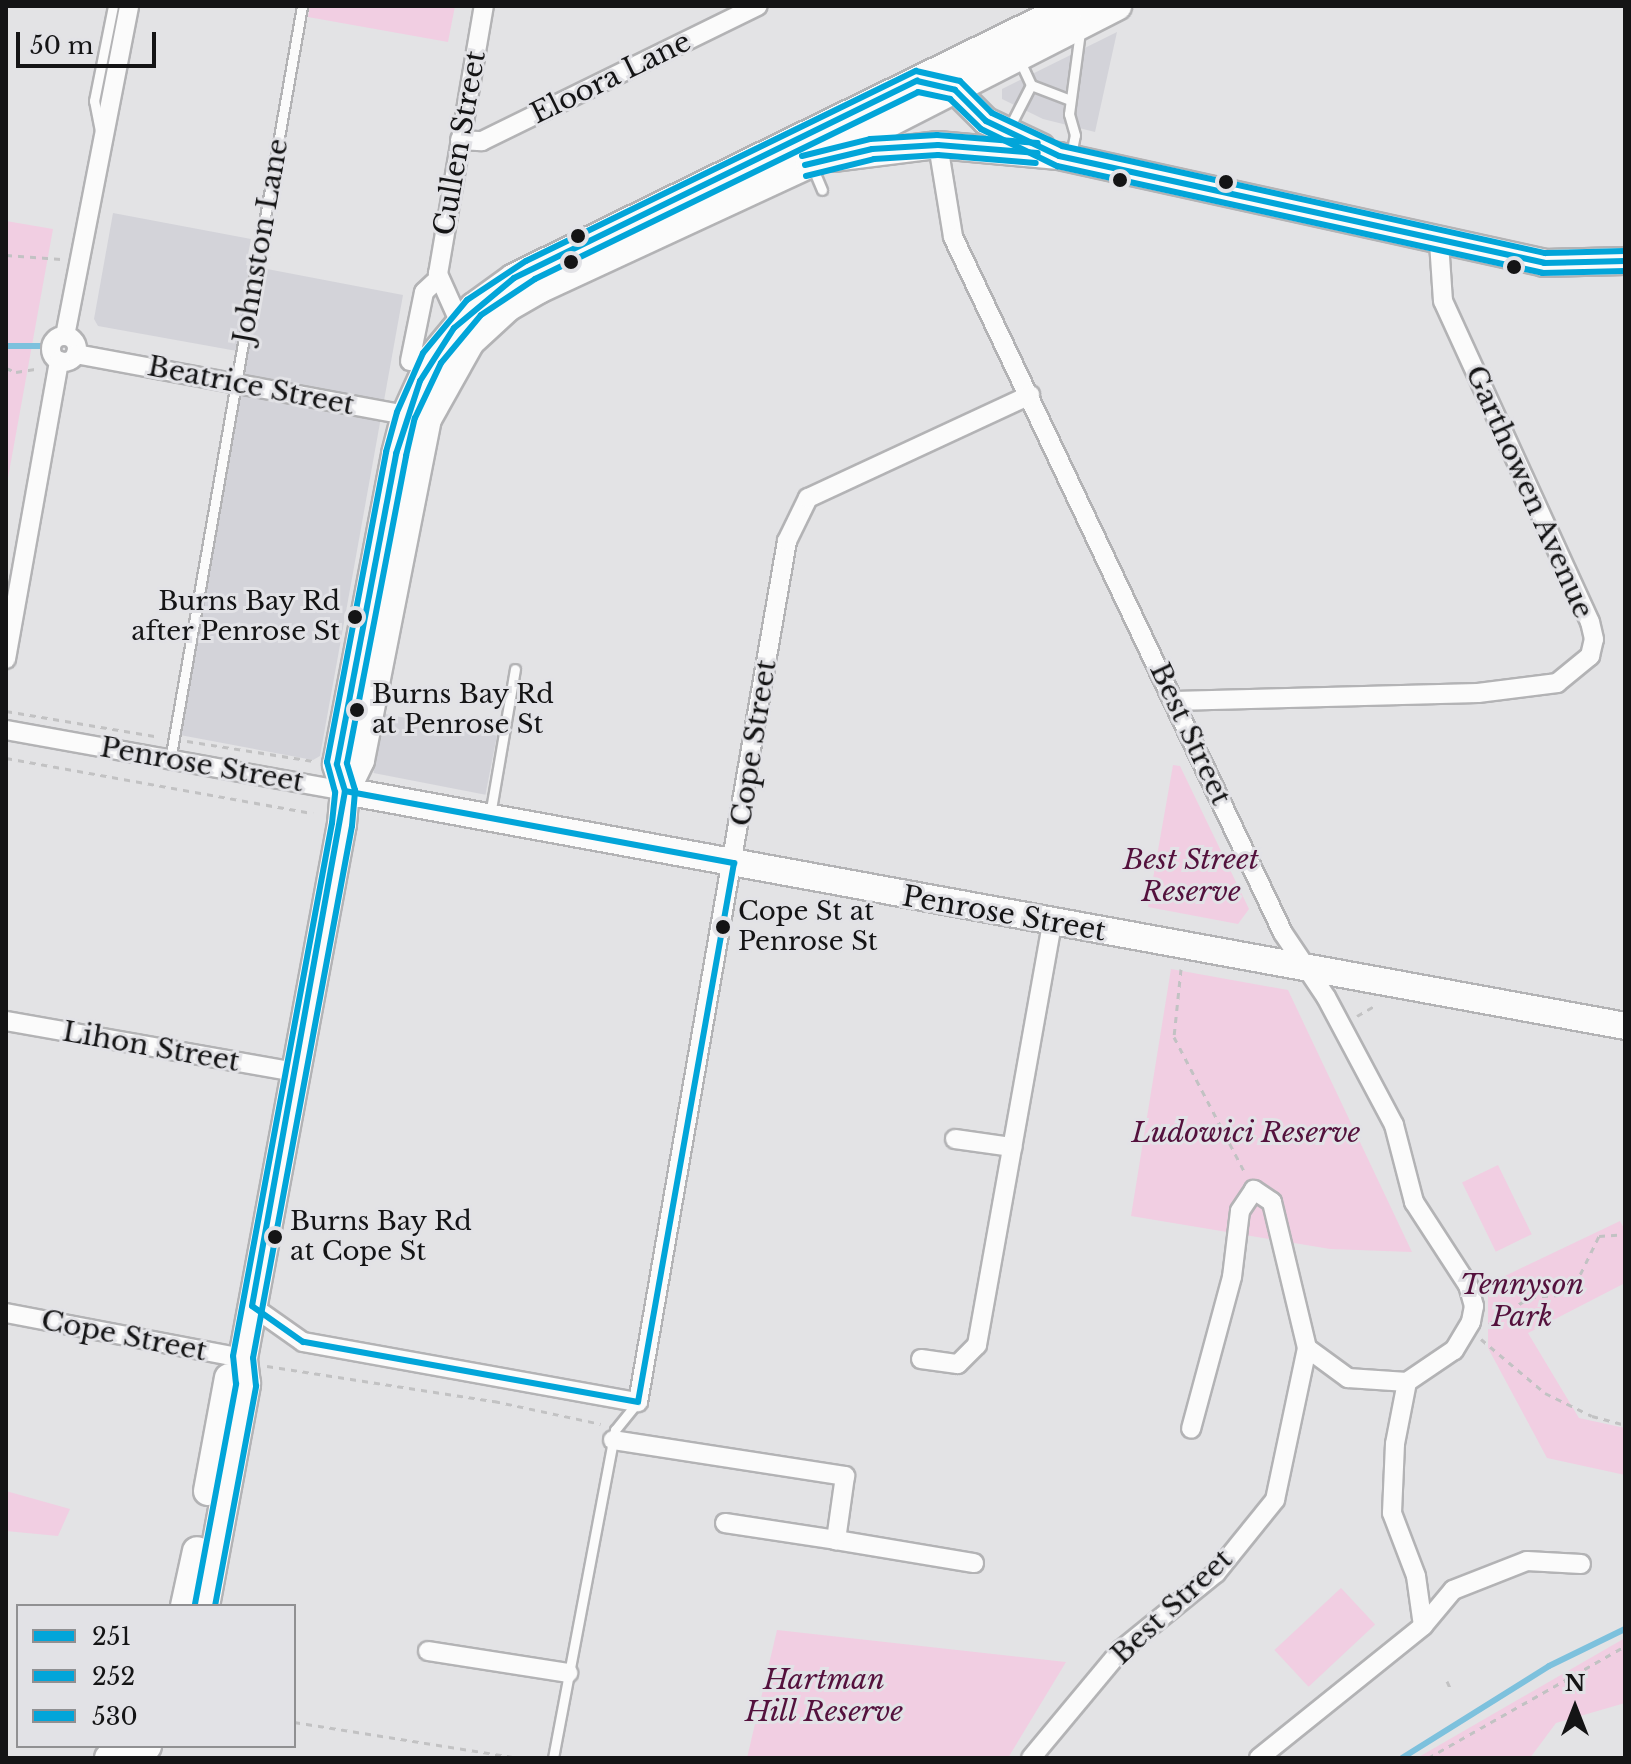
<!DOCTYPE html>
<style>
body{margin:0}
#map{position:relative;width:1631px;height:1764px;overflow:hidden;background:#e3e3e5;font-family:"Libre Baskerville",serif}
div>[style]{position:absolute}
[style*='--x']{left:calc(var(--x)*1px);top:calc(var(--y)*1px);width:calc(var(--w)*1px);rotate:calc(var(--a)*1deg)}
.built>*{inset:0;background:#d3d3d9;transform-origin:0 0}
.green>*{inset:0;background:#f1cee2;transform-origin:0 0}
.stream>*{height:6px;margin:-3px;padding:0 3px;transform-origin:3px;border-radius:3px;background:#7dc1dd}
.path>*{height:3px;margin-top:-1.5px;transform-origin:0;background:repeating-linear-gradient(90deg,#c2c2c3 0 6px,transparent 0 12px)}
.roads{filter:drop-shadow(2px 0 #b3b3b5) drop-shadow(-2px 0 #b3b3b5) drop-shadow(0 2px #b3b3b5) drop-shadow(0 -2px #b3b3b5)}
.lane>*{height:9px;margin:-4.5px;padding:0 4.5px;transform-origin:4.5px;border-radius:4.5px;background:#fbfbfb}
.street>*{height:18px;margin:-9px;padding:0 9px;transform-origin:9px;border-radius:9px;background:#fbfbfb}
.street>.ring{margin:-9px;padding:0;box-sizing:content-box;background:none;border:18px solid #fbfbfb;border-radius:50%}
.secondary>*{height:26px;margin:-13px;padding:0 13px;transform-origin:13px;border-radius:13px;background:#fbfbfb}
.primary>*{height:28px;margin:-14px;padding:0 14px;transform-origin:14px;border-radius:14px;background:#fbfbfb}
.bus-1>*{height:6px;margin:-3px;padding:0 3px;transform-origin:3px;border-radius:3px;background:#02a5d9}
.bus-2>*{height:6px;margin:-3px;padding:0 3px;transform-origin:3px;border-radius:3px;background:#02a5d9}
.bus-3>*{height:6px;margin:-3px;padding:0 3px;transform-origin:3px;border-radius:3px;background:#02a5d9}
.dots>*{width:22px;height:22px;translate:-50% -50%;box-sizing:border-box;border:4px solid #e2e2e6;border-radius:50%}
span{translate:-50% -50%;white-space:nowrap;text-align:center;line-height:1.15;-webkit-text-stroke:6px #e2e2e6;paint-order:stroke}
.bus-label{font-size:26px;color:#141415}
.right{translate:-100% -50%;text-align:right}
.left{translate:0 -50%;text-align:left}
.street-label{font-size:28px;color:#141415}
.park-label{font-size:28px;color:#54113d;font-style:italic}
.frame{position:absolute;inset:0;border:8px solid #141415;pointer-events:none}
.legend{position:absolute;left:16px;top:1604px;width:280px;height:144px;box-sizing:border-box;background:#e2e2e6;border:2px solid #909092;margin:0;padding:10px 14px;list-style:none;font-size:24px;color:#141415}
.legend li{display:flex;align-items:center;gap:16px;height:40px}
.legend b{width:40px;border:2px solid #909092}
.north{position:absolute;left:1535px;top:1668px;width:80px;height:80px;-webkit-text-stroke:6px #e2e2e6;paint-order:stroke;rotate:0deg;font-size:22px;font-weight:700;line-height:32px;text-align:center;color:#141415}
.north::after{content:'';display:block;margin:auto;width:28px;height:36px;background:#141415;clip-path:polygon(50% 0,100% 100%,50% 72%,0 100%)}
.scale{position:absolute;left:16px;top:32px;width:140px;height:36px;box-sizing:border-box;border:4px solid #141415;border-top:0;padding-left:10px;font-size:24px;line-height:28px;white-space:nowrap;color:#141415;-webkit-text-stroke:6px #e2e2e6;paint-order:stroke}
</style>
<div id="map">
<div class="built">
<i style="clip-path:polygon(1117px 32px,1095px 132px,1043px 119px,1002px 99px,1002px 89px)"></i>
<i style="clip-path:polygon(113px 213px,251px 239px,246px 265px,403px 295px,320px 756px,313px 760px,180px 735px,248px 353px,98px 326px,94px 319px)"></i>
<i style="left:385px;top:714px;width:114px;height:60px;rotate:11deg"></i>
</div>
<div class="green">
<i style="clip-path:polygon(310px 6px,455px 6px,448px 42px,308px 17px)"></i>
<i style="clip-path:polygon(6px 221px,53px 229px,6px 489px)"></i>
<i style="clip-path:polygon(1173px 765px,1180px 766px,1249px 909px,1238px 924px,1148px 907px)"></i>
<i style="clip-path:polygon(1171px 969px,1288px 990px,1412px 1252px,1330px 1249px,1131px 1216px)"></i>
<i style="left:1498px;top:1165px;width:77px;height:40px;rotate:64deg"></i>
<i style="clip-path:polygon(1620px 1221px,1625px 1230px,1625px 1283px,1528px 1333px,1579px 1418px,1625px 1428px,1625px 1475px,1547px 1458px,1488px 1348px,1488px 1284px)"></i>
<i style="clip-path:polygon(6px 1491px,70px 1509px,58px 1536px,6px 1531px)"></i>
<i style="left:1341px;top:1588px;width:50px;height:91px;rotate:47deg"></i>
<i style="clip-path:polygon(777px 1630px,1066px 1662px,1008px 1758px,747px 1758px)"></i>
<i style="clip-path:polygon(1625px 1638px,1625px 1703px,1556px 1723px,1530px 1758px,1417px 1758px)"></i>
</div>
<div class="stream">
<i style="--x:6;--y:346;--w:36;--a:0"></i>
<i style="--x:1402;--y:1758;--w:173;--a:-32"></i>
<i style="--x:1549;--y:1666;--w:85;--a:-26"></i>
</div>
<div class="path">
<i style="--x:6;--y:255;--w:55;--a:4.2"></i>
<i style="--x:6;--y:368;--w:11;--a:22"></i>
<i style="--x:16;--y:372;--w:24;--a:-9"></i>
<i style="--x:6;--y:711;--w:155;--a:9.6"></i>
<i style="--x:187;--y:741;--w:128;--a:9"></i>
<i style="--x:6;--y:758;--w:312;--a:10.2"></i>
<i style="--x:1181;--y:969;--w:68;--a:95.9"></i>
<i style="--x:1174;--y:1037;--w:153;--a:62.4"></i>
<i style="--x:1357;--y:1016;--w:22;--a:-30"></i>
<i style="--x:1489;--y:1324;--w:49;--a:-33.4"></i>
<i style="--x:1530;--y:1297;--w:28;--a:-4"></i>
<i style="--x:1558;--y:1295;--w:20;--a:-30"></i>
<i style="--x:1575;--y:1285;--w:55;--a:-63.9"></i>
<i style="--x:1599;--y:1236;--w:26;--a:-4"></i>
<i style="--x:1481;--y:1339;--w:84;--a:40.2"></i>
<i style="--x:1545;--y:1393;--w:52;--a:26.1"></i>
<i style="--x:1592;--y:1416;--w:34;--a:15"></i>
<i style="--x:267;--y:1366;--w:230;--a:8.8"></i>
<i style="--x:494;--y:1401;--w:109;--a:12.1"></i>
<i style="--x:1447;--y:1681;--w:10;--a:66"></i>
<i style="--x:294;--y:1722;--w:229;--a:9.1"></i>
<i style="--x:1428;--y:1758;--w:227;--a:-29.6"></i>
</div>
<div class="roads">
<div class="lane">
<i style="--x:1019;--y:59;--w:29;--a:65"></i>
<i style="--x:1009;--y:128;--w:48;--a:-62.9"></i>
<i style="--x:1031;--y:85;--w:42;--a:21"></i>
<i style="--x:100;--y:131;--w:31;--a:-101"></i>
<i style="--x:94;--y:101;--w:97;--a:-78.7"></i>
<i style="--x:1071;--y:155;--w:20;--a:-79"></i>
<i style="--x:1075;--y:135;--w:22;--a:-106"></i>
<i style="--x:1069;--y:114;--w:83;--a:-82.4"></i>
<i style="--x:811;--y:164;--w:28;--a:67"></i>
<i style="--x:170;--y:760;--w:765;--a:-80.07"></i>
<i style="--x:490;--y:815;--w:148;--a:-80.3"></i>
<i style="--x:553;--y:1758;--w:334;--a:-79.3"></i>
<i style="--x:615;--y:1430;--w:36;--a:-51"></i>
</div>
<div class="street">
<i style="--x:460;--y:140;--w:22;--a:3"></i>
<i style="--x:482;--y:141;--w:307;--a:-26.1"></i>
<i style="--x:938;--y:145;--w:93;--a:80.7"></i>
<i style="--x:953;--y:237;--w:770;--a:64.63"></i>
<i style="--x:1283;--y:933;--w:77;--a:56.1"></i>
<i style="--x:1326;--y:997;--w:145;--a:62"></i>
<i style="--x:1394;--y:1125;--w:80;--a:75.4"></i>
<i style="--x:1414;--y:1202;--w:99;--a:57"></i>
<i style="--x:1468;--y:1285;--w:22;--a:74"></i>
<i style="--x:1474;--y:1306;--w:16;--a:101"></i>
<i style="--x:1471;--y:1322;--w:33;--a:121"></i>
<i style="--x:1454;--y:1350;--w:57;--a:145.8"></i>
<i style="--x:1407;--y:1382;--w:63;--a:101"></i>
<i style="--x:1395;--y:1444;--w:69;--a:92.5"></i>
<i style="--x:1392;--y:1513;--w:67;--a:69.1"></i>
<i style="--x:1416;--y:1576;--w:50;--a:82"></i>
<i style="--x:464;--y:332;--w:64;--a:-114.1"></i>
<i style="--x:438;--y:274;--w:272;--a:-80.3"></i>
<i class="ring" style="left:51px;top:336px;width:8px;height:8px"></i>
<i style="--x:65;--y:336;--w:336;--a:-79"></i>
<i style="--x:76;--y:354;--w:346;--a:10.5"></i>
<i style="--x:410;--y:361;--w:70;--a:-78.5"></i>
<i style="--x:424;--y:292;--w:18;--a:-43"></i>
<i style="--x:6;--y:659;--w:303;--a:-79.9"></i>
<i style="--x:1174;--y:701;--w:304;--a:-1.5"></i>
<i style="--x:1478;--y:693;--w:80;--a:-7.2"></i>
<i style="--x:1557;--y:683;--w:43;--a:-39.3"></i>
<i style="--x:1590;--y:656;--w:17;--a:-77"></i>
<i style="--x:1594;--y:639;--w:17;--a:-103"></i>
<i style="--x:1590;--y:622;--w:353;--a:-114.6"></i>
<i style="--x:1443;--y:301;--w:58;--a:-93.9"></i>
<i style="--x:6;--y:730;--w:344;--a:10.2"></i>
<i style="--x:6;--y:1021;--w:294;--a:10"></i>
<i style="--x:955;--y:1139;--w:58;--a:8"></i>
<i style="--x:252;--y:1306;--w:62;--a:35.2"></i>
<i style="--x:303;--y:1342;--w:340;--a:10.2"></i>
<i style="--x:638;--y:1402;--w:874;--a:-80.18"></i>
<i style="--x:787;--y:541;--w:48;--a:-64"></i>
<i style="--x:808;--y:498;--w:245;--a:-24.9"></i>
<i style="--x:6;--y:1313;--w:241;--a:10.8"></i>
<i style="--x:1307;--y:1348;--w:51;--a:36.2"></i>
<i style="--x:1348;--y:1378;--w:59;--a:3.9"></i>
<i style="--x:921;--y:1359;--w:37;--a:8"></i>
<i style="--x:958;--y:1364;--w:27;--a:-45"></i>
<i style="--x:977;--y:1345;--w:428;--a:-79.9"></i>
<i style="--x:613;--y:1440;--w:235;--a:8.8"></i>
<i style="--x:845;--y:1476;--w:65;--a:98"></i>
<i style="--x:836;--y:1540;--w:140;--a:9.5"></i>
<i style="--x:725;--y:1523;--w:112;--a:8.7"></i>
<i style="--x:428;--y:1651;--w:142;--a:8.9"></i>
<i style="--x:1031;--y:1758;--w:141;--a:-50.2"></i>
<i style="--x:1121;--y:1650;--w:122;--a:-39"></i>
<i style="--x:1216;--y:1573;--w:94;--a:-51.1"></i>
<i style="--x:1275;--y:1500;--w:155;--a:-78.1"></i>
<i style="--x:1307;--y:1348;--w:150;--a:-103.5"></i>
<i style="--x:1272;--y:1202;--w:22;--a:-146"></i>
<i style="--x:1254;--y:1190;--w:25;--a:124"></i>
<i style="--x:1240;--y:1211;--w:66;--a:96.9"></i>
<i style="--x:1232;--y:1277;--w:157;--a:105.1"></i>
<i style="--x:1259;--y:1758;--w:211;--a:-38.8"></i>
<i style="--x:1423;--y:1626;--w:47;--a:-50.2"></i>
<i style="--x:1453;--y:1590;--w:79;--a:-21.4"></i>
<i style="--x:1527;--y:1561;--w:54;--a:3.2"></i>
</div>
<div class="secondary">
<i style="--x:936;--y:85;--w:20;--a:15"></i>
<i style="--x:955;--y:90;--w:44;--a:45"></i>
<i style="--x:986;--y:121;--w:61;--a:25.3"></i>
<i style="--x:833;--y:158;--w:106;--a:-7.1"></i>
<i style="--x:938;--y:145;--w:121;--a:5.2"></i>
<i style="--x:1059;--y:156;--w:497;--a:12.4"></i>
<i style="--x:1544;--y:263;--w:81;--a:-1.4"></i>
<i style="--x:345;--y:791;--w:1301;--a:10.4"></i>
</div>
<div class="primary">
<i style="--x:345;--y:791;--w:34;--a:-64"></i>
<i style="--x:360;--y:760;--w:348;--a:-78.9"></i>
<i style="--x:427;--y:419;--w:88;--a:-60.8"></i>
<i style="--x:470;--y:342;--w:52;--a:-42.6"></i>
<i style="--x:508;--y:307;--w:36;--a:-30"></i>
<i style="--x:539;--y:289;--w:299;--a:-24.9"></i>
<i style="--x:810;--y:163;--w:345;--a:-27.1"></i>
<i style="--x:208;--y:1491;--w:115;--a:-79.5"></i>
<i style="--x:185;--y:1606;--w:56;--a:-77.7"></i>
<i style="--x:205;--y:1606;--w:226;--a:-79.5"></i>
<i style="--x:246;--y:1384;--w:26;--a:-97"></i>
<i style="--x:243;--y:1358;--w:543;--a:-79.5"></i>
<i style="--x:342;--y:824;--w:33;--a:-85"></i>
<i style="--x:345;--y:791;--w:28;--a:-107"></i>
<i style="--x:337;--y:764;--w:316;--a:-79.2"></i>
<i style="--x:396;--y:454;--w:40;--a:-75.6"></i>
<i style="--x:406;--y:415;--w:63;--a:-65.5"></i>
<i style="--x:432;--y:358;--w:66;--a:-50.5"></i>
<i style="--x:474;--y:307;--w:49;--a:-35.9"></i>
<i style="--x:514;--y:278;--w:620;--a:-26.03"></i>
<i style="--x:109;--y:1758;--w:16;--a:-47"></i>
<i style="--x:138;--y:1758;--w:15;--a:-53"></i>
</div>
</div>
<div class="bus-1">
<i style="--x:805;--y:165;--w:69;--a:-13.4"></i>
<i style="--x:872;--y:149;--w:66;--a:-3.5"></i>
<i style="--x:938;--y:145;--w:100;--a:4.6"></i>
<i style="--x:345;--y:791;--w:396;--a:10.5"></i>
<i style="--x:734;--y:863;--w:547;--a:100.1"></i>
<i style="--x:638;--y:1402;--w:340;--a:-169.8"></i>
<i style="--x:303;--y:1342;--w:62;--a:-144.8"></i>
<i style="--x:252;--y:1306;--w:523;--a:-79.76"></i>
<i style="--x:345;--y:791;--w:28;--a:-107"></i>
<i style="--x:337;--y:764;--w:316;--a:-79.2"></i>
<i style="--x:396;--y:454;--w:77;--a:-71.8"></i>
<i style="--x:420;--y:381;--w:63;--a:-57.3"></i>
<i style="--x:454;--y:328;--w:78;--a:-39.8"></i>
<i style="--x:514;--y:278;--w:449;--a:-26.1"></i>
<i style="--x:917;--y:81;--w:39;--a:13"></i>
<i style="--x:955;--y:90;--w:44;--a:45"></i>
<i style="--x:986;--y:121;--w:81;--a:25.6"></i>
<i style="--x:1059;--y:156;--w:497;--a:12.4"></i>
<i style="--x:1544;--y:263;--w:81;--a:-1.4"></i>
</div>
<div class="bus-2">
<i style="--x:806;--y:176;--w:70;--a:-14"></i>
<i style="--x:874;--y:159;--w:64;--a:-3.6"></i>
<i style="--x:938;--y:155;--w:98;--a:4.7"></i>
<i style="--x:215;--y:1606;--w:224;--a:-79.4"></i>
<i style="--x:256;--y:1386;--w:28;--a:-96"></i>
<i style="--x:253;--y:1358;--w:541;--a:-79.46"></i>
<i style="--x:352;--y:826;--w:36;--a:-85"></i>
<i style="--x:355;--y:790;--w:28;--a:-107"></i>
<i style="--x:347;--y:763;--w:313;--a:-79.1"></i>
<i style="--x:406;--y:456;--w:39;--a:-77"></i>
<i style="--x:415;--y:418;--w:61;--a:-64.7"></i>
<i style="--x:441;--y:363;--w:62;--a:-50.2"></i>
<i style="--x:481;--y:315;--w:65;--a:-33.7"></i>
<i style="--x:535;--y:279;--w:426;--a:-26"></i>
<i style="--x:918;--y:92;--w:33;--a:12"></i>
<i style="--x:950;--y:99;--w:43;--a:44.1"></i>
<i style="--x:981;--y:129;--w:85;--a:26"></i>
<i style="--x:1057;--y:166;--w:497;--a:12.4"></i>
<i style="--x:1542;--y:273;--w:83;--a:-1.4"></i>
</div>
<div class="bus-3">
<i style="--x:802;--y:156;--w:70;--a:-14"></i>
<i style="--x:870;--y:139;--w:67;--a:-3.4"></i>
<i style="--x:937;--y:135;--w:101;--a:4.5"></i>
<i style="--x:195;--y:1604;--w:224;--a:-79.4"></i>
<i style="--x:236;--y:1384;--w:28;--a:-96"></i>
<i style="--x:233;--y:1356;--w:542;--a:-79.48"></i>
<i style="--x:332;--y:823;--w:31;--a:-84"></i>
<i style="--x:335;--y:792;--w:31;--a:-105"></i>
<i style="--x:327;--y:762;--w:316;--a:-79.2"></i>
<i style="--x:386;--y:452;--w:41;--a:-74.6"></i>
<i style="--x:397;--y:412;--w:64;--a:-66.2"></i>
<i style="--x:423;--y:353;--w:69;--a:-50.3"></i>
<i style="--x:467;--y:300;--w:71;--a:-33.5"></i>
<i style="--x:526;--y:261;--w:434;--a:-26"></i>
<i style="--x:916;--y:71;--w:45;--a:12.8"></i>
<i style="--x:960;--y:81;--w:45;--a:45"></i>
<i style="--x:992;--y:113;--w:77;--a:25.2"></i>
<i style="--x:1062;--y:146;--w:495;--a:12.5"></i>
<i style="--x:1545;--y:253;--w:80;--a:-1.4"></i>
</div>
<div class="dots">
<i style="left:1120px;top:180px;background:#141415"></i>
<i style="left:1226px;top:182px;background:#141415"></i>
<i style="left:578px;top:236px;background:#141415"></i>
<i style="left:571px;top:262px;background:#141415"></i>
<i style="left:1514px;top:267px;background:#141415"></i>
<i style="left:355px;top:617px;background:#141415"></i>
<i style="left:357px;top:710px;background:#141415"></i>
<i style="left:723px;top:927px;background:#141415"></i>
<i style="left:275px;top:1237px;background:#141415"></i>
</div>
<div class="bus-label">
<span class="right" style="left:340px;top:617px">Burns Bay Rd<br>after Penrose St</span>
<span class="left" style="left:372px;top:710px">Burns Bay Rd<br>at Penrose St</span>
<span class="left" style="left:738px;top:927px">Cope St at<br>Penrose St</span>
<span class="left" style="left:290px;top:1237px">Burns Bay Rd<br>at Cope St</span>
</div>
<div class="street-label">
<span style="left:611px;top:78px;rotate:-26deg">Eloora Lane</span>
<span style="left:460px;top:143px;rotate:-80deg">Cullen Street</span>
<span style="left:261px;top:241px;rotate:-80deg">Johnston Lane</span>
<span style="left:251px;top:386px;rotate:11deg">Beatrice Street</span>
<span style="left:1529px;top:492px;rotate:66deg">Garthowen Avenue</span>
<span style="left:1190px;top:734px;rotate:65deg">Best Street</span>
<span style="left:754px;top:743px;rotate:-81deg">Cope Street</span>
<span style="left:202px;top:765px;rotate:10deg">Penrose Street</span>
<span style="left:1004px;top:914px;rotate:10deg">Penrose Street</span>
<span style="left:151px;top:1047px;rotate:10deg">Lihon Street</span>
<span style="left:124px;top:1336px;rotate:11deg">Cope Street</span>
<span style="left:1172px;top:1607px;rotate:-43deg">Best Street</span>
</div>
<div class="park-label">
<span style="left:1191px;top:876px">Best Street<br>Reserve</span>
<span style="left:1246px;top:1133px">Ludowici Reserve</span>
<span style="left:1522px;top:1301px">Tennyson<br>Park</span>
<span style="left:824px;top:1696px">Hartman<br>Hill Reserve</span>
</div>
<div class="frame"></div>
<ul class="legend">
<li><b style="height:10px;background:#02a5d9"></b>251</li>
<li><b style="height:10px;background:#02a5d9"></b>252</li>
<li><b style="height:10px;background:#02a5d9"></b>530</li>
</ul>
<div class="north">N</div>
<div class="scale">50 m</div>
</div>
